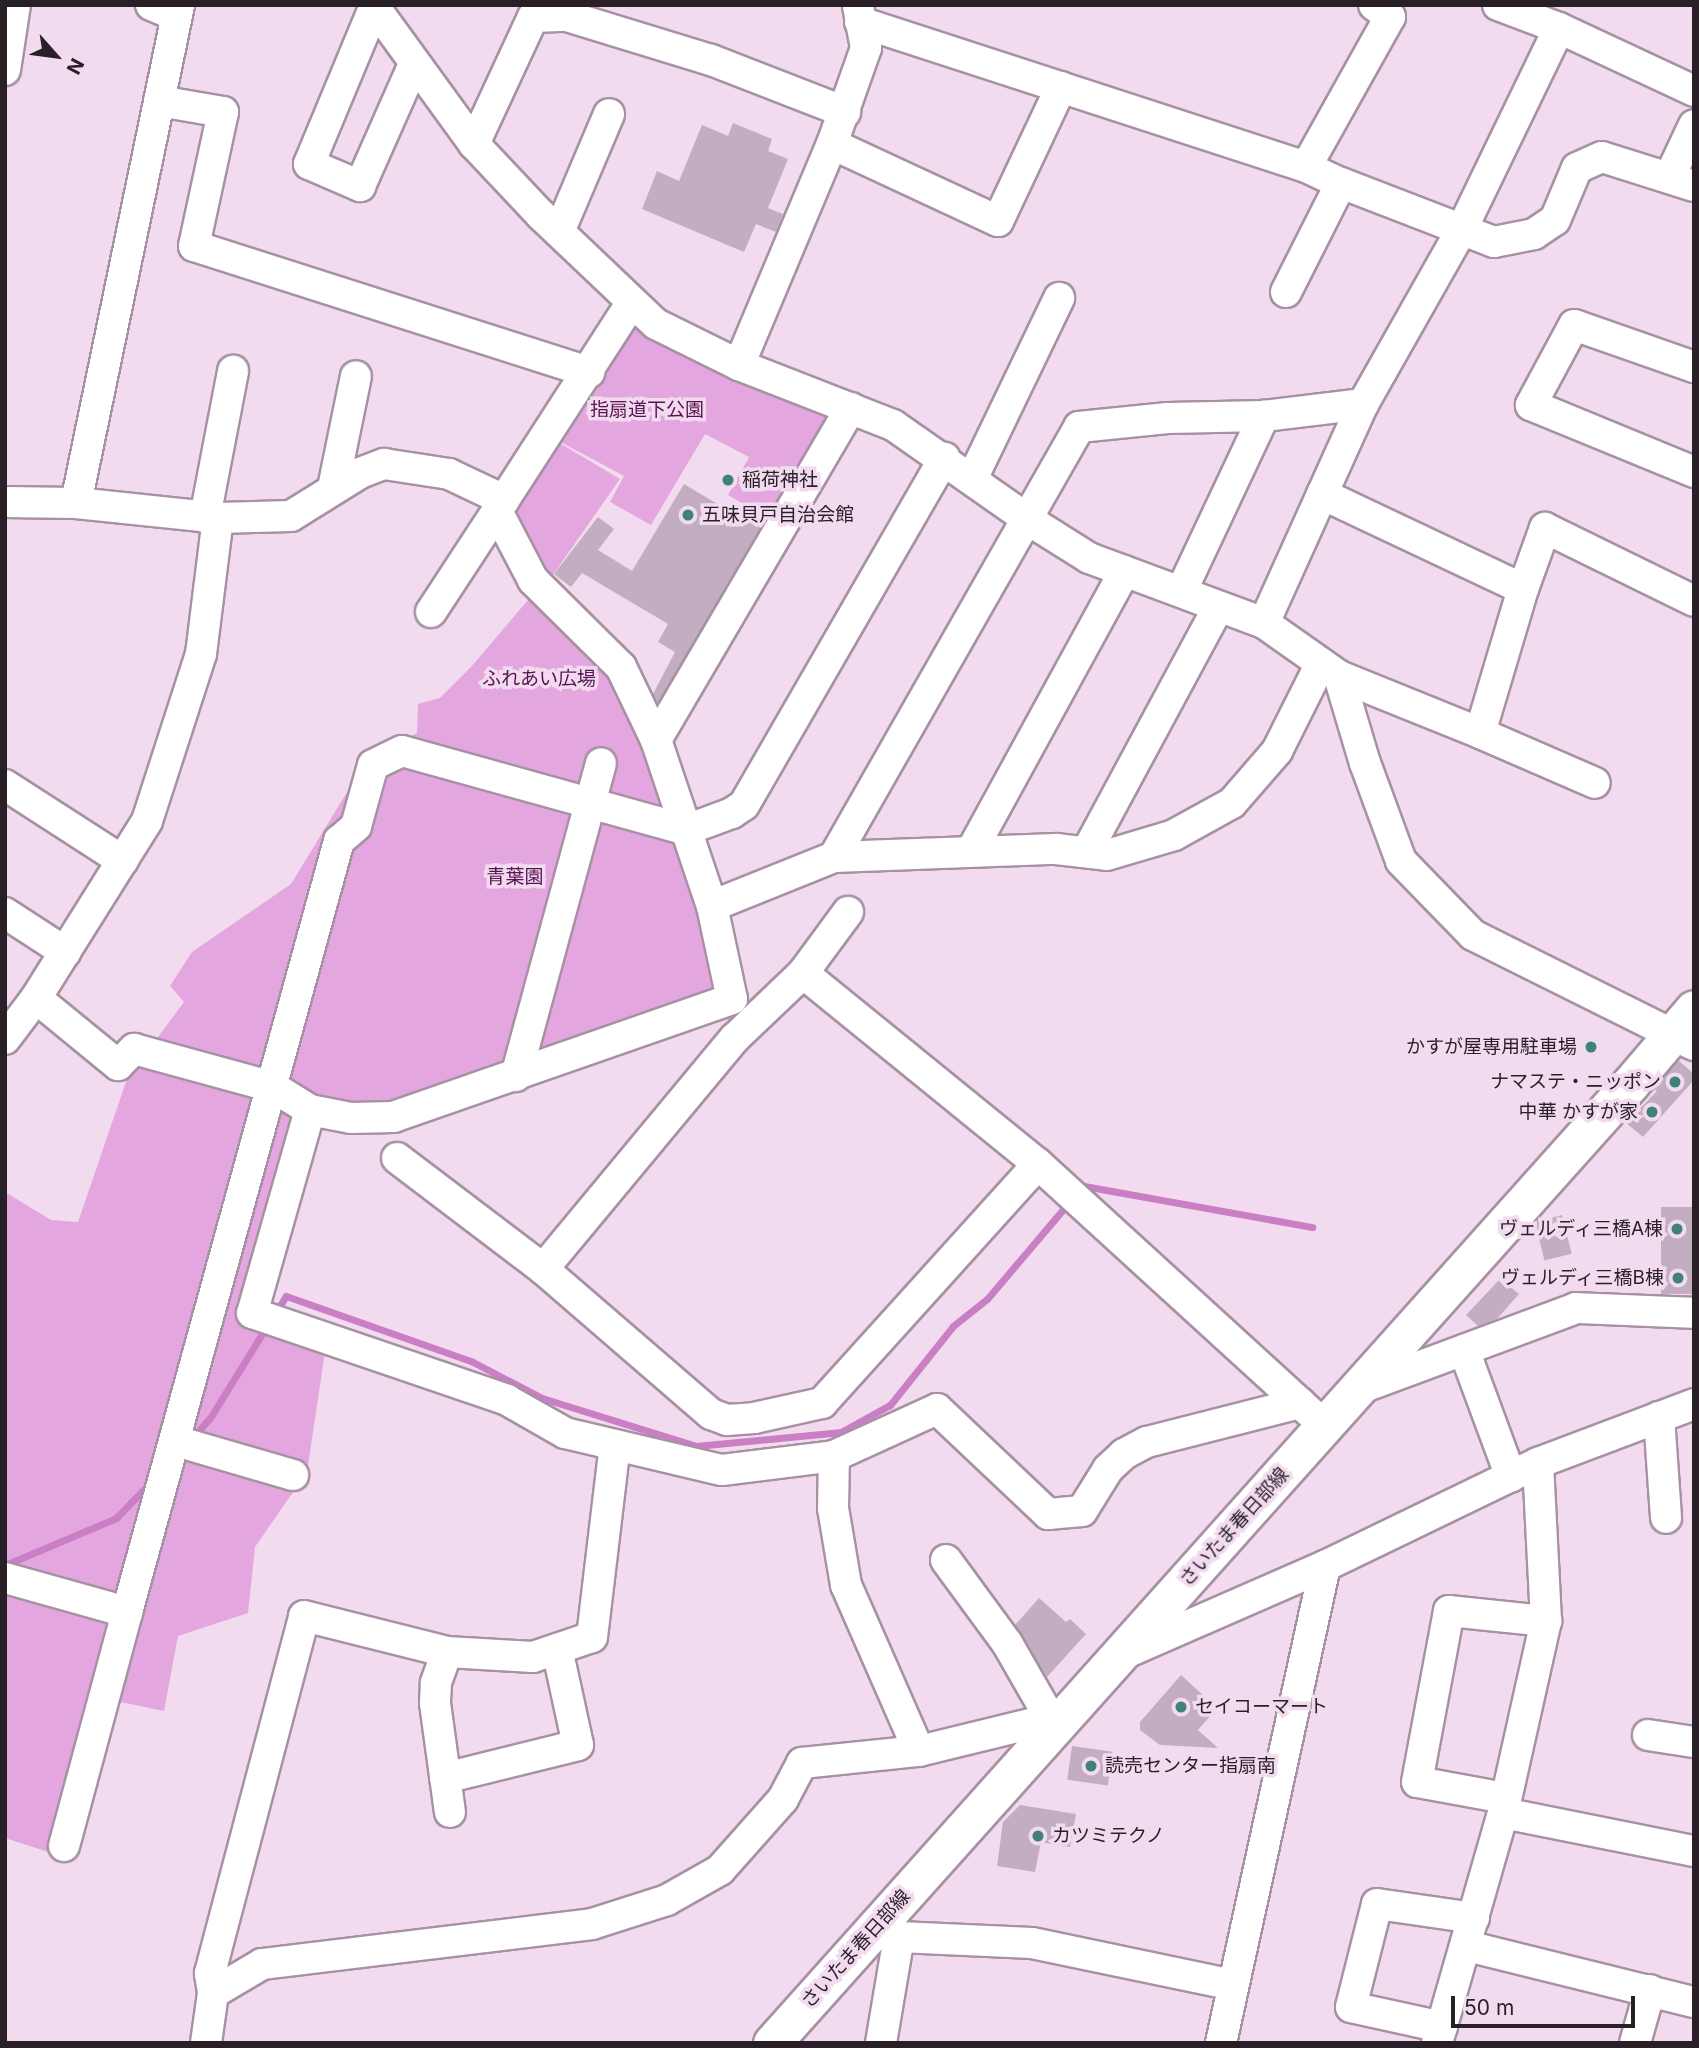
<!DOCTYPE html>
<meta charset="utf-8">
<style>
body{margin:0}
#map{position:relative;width:1699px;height:2048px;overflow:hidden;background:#f2dbef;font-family:Inter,"Noto Sans JP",sans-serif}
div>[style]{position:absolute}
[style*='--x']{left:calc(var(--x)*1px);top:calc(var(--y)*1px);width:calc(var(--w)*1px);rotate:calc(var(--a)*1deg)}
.green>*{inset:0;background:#e4a6de}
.stream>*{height:7px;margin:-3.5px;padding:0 3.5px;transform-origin:3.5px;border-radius:3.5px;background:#ca7fc4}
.building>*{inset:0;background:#c3adc0;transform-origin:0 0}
.roads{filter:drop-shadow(2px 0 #a791a4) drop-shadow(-2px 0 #a791a4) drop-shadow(0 2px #a791a4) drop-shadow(0 -2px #a791a4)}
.minor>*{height:30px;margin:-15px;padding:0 15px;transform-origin:15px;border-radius:15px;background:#fff}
.major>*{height:37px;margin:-18.5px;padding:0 18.5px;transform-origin:18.5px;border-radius:18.5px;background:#fff}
.dots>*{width:19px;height:19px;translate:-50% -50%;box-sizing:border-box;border:4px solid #f2dbef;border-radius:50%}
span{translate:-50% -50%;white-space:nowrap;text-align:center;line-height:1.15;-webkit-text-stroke:7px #f2dbef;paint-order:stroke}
.park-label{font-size:19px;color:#571354}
.poi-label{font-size:19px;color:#281f27}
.left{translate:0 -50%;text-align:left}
.right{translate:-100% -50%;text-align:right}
.street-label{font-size:19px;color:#281f27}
.frame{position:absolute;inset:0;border:7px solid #281f27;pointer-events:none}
.north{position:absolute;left:21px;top:21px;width:70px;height:70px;-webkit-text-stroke:5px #f2dbef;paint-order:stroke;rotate:118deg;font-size:19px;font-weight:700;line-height:28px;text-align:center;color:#281f27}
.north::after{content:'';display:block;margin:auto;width:24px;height:32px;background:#281f27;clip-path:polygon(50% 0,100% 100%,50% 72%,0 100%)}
.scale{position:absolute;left:1451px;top:1996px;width:184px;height:32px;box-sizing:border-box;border:4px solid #281f27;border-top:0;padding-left:9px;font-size:21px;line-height:24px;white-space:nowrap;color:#281f27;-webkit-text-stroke:5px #f2dbef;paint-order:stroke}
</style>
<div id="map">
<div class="green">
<i style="clip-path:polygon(638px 313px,673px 350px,786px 400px,800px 400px,827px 411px,833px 421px,773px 522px,728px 495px,749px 457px,705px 434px,651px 525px,610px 502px,624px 476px,555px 439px)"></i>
<i style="clip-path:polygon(556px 441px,620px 479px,550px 579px,511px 512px)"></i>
<i style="clip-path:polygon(540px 586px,612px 671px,676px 807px,722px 994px,517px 1058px,386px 1106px,314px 1096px,242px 1323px,325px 1352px,307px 1472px,255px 1547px,248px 1613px,178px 1636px,164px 1711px,111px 1700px,73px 1860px,5px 1838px,5px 1192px,51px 1220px,78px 1222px,127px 1079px,184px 1002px,170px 986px,192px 952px,291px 884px,368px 758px,417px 733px,418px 704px,440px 698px,471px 667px)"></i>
</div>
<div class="stream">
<i style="--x:1078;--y:1193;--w:9;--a:-49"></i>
<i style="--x:1084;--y:1186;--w:232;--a:10.2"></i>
<i style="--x:275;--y:1314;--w:21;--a:-59"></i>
<i style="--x:286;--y:1296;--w:198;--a:19.4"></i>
<i style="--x:473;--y:1362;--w:78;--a:27.6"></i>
<i style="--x:542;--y:1398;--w:161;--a:17.3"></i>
<i style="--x:696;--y:1446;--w:146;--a:-5.5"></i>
<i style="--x:841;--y:1432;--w:56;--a:-28.9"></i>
<i style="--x:890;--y:1405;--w:101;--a:-51.4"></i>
<i style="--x:953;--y:1326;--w:43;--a:-38.5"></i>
<i style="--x:987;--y:1299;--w:128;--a:-49.7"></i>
<i style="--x:191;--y:1439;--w:28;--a:-48"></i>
<i style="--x:210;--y:1418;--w:110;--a:-58.3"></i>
<i style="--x:5;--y:1565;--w:121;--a:-22.9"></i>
<i style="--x:116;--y:1518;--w:52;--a:-45.8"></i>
</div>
<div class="building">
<i style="clip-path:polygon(733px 123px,772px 139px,768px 151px,788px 159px,768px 208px,783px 214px,776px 232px,756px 224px,744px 252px,642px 209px,657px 171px,679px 181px,702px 125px,728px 136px)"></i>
<i style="clip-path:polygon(684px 484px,734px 514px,738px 505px,765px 520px,658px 703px,653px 694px,675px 652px,658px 642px,668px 624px,582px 573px,571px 587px,554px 574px,598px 517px,614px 529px,598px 550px,632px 571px)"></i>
<i style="clip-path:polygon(1678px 1060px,1694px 1074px,1694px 1080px,1643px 1137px,1626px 1123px,1657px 1091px,1654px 1089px)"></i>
<i style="left:1661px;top:1207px;width:33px;height:87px"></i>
<i style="left:1562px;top:1215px;width:40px;height:28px;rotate:76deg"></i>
<i style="clip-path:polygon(1500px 1279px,1519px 1294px,1497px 1319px,1478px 1326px,1466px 1315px)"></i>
<i style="clip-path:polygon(1039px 1598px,1066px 1622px,1070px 1619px,1086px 1634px,1047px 1677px,1015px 1625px)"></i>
<i style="clip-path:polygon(1181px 1675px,1217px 1708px,1198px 1730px,1218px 1748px,1160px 1745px,1140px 1730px,1140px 1722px)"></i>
<i style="left:1072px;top:1746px;width:41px;height:34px;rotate:8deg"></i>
<i style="clip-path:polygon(1020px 1805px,1076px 1814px,1070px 1847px,1041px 1842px,1035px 1872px,997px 1866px,1003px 1822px)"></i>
</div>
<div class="roads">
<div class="minor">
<i style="--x:151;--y:5;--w:26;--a:23"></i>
<i style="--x:373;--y:5;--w:172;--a:54"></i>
<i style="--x:474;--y:144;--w:98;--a:46.7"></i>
<i style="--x:541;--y:215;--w:158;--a:43.5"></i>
<i style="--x:656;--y:324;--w:93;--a:26.3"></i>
<i style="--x:739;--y:365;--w:165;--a:21.3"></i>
<i style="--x:893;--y:425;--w:164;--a:35"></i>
<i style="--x:1027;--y:519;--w:73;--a:32.2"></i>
<i style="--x:1089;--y:558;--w:187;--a:20.4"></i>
<i style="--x:1264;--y:623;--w:92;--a:35.2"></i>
<i style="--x:1339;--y:676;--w:91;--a:73.4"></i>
<i style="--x:1365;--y:763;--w:104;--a:69.8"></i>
<i style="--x:1401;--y:861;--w:103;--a:45.8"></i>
<i style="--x:1473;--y:935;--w:247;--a:26.5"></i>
<i style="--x:1498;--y:5;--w:65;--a:20.7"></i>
<i style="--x:1559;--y:28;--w:149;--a:25"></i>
<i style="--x:374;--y:8;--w:169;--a:112.6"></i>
<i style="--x:309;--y:164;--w:56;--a:23.3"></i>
<i style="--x:360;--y:186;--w:133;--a:-66.1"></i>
<i style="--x:567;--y:16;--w:151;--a:17"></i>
<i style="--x:711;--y:60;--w:144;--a:21.2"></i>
<i style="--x:860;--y:22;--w:469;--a:18"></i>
<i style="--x:1306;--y:167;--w:38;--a:25"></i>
<i style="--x:1341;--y:183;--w:164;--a:21.1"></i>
<i style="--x:1494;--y:242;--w:41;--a:-11.3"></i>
<i style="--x:1534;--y:234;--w:25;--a:-34"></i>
<i style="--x:1555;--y:220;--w:56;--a:-67.1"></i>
<i style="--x:1577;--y:168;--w:27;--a:-24"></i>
<i style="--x:1602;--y:157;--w:96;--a:17.5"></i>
<i style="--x:5;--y:70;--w:66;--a:-81.3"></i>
<i style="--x:159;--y:101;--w:65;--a:9.8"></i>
<i style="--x:223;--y:112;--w:137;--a:102.2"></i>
<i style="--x:194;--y:246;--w:415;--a:17.7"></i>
<i style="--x:474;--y:144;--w:140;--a:-65.1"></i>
<i style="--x:533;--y:17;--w:34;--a:-2"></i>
<i style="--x:567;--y:16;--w:11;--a:-75"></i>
<i style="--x:832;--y:144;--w:183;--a:24.9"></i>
<i style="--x:998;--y:221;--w:148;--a:-64.8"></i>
<i style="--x:1306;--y:167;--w:172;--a:-60.8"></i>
<i style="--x:1390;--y:17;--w:20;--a:-143"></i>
<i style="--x:1670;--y:176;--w:56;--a:-64.8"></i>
<i style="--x:559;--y:232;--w:128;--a:-67"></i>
<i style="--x:1286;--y:292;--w:122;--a:-63.2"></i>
<i style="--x:632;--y:302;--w:249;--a:122.9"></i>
<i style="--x:497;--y:511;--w:78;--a:62.4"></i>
<i style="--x:533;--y:580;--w:124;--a:44.7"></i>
<i style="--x:621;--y:667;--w:81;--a:64.4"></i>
<i style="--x:656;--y:740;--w:175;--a:71.4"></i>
<i style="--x:712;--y:906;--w:131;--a:-21.9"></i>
<i style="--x:834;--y:857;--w:222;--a:-2.1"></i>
<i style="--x:1056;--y:849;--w:51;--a:6.7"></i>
<i style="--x:1107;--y:855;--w:70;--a:-16.6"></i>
<i style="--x:1174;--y:835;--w:66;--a:-28.9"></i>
<i style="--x:1232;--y:803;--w:69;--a:-49.1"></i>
<i style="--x:1277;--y:751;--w:98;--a:-63.4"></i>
<i style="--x:739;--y:365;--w:240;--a:-67.2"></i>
<i style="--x:832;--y:144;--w:102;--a:-70.5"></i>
<i style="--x:866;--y:48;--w:43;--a:-100.8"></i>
<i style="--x:1694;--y:367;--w:127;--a:-160.7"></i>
<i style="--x:1574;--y:325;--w:91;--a:118.3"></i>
<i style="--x:1531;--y:405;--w:176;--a:22.3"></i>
<i style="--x:972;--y:479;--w:201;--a:-64.3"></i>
<i style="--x:333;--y:488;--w:114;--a:-78.4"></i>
<i style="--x:1322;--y:494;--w:222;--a:25.3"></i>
<i style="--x:5;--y:502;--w:71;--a:0.8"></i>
<i style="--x:76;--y:503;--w:143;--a:6"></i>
<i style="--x:218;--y:518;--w:73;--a:-1.6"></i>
<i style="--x:291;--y:516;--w:81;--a:-31.9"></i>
<i style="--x:360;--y:473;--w:26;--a:-21"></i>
<i style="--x:384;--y:464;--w:66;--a:8.7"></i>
<i style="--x:449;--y:474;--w:61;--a:25.3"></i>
<i style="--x:76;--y:503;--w:509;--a:-78.31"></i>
<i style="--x:205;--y:517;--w:149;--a:-79.1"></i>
<i style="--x:1181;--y:592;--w:195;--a:-64.8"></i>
<i style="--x:431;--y:612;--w:121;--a:-56.8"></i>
<i style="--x:1264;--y:623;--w:240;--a:-65.7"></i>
<i style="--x:1363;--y:404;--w:199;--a:-60.5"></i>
<i style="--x:1461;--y:231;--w:225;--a:-64.2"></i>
<i style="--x:1339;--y:676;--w:152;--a:22"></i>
<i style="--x:1480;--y:733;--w:150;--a:-73.4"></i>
<i style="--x:1523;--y:589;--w:65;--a:-70.2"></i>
<i style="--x:1545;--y:528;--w:166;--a:26.1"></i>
<i style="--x:1480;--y:733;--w:125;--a:23.5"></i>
<i style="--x:656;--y:740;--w:385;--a:-59.6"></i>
<i style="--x:5;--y:785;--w:140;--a:32.8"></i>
<i style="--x:972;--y:850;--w:318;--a:-61.3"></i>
<i style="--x:1087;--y:851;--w:276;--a:-61.7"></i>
<i style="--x:834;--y:857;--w:495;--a:-60.3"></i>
<i style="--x:1079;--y:427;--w:89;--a:-5.8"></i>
<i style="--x:1168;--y:418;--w:96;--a:-1.2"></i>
<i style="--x:1264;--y:416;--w:100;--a:-6.9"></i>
<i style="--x:712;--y:906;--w:95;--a:77.9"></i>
<i style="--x:732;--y:999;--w:358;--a:160.8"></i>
<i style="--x:394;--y:1117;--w:43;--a:178.7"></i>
<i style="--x:351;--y:1118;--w:42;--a:-169"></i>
<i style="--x:310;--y:1110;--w:211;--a:105.9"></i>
<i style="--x:252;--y:1313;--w:269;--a:18.8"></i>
<i style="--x:507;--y:1400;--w:67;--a:29.6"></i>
<i style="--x:565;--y:1433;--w:161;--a:13.3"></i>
<i style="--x:722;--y:1470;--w:113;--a:-7.1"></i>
<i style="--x:834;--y:1456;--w:113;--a:-24.5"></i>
<i style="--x:937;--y:1409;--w:153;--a:43.4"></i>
<i style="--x:1048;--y:1514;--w:34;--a:-5"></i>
<i style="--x:1082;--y:1511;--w:49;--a:-58.2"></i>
<i style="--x:1108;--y:1469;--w:22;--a:-43"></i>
<i style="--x:1124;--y:1454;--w:26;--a:-28"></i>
<i style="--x:1147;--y:1442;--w:158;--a:-14.3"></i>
<i style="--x:5;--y:913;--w:72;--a:33"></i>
<i style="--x:803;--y:973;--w:303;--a:39.1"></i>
<i style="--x:1038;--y:1164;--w:369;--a:42.4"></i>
<i style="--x:36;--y:998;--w:106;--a:39.3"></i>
<i style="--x:118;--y:1065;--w:23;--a:-45"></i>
<i style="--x:134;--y:1049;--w:144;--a:15.3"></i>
<i style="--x:273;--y:1087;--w:44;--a:31.9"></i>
<i style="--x:5;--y:1039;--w:51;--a:-52.9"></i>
<i style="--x:36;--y:998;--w:209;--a:-57.9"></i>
<i style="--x:147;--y:821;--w:176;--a:-72.1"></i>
<i style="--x:201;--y:654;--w:137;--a:-82.9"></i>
<i style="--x:516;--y:1076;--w:324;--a:-74.8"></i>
<i style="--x:397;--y:1158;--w:183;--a:37.2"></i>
<i style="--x:543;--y:1269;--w:222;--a:40.8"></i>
<i style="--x:711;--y:1414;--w:17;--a:21"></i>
<i style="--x:727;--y:1420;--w:27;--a:-4"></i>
<i style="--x:754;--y:1418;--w:70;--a:-12.4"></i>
<i style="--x:822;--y:1403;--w:322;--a:-47.9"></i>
<i style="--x:543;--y:1269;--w:300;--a:-50.3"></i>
<i style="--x:735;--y:1038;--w:94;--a:-43.7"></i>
<i style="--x:803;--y:973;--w:76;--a:-53.6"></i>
<i style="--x:1464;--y:1350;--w:135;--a:69.7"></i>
<i style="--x:1356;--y:1390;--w:235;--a:-20.4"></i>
<i style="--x:1576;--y:1308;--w:118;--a:2.4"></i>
<i style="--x:1659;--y:1417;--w:101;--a:86"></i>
<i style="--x:176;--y:1441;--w:122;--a:16.2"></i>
<i style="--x:834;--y:1456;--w:52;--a:91.1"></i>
<i style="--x:833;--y:1508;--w:78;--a:80.4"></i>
<i style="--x:846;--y:1585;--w:181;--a:66.3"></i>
<i style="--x:946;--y:1560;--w:103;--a:53.7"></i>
<i style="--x:1007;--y:1643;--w:86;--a:60.2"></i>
<i style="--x:5;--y:1578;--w:127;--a:15.6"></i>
<i style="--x:127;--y:1612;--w:800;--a:-74.63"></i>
<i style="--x:339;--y:841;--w:23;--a:-41"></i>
<i style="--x:356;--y:826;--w:63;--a:-74.4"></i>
<i style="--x:373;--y:765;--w:32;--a:-26"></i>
<i style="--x:402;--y:751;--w:295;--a:15.5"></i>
<i style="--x:686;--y:830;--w:49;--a:-20.3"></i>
<i style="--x:732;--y:813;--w:14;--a:-34"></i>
<i style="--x:744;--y:805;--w:401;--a:-60"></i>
<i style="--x:447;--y:1652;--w:33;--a:110"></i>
<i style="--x:436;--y:1683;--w:20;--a:93"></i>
<i style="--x:435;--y:1703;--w:110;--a:82.2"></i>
<i style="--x:1121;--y:1655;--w:223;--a:-23.6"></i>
<i style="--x:1325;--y:1566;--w:237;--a:-25.8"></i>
<i style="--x:1538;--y:1463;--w:167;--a:-20.7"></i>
<i style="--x:1648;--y:1735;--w:47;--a:8.7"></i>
<i style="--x:445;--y:1778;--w:137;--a:-13.9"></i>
<i style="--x:578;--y:1745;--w:98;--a:-102.3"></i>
<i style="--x:1505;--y:1798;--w:89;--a:-169.7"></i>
<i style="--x:1417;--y:1782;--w:174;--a:-79.4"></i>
<i style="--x:1449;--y:1611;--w:98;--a:5.9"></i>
<i style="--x:1503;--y:1813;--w:195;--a:11.3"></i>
<i style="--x:64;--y:1846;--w:242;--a:-74.9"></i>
<i style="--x:899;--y:1937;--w:133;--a:2.6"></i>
<i style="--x:1032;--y:1943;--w:205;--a:11.8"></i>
<i style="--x:1467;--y:1946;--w:234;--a:13.9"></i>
<i style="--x:213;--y:1993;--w:20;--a:-99"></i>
<i style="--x:210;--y:1973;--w:369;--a:-75.2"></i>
<i style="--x:304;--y:1616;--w:147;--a:14.1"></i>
<i style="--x:447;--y:1652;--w:86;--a:3.3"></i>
<i style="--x:533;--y:1657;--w:62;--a:-18.7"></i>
<i style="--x:592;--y:1637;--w:193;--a:-83.2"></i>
<i style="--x:1442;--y:2027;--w:93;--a:-167.6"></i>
<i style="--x:1351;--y:2007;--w:106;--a:-75.8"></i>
<i style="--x:1377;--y:1904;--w:98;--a:8.2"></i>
<i style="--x:206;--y:2043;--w:50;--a:-82"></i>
<i style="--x:213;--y:1993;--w:57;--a:-30.6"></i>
<i style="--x:262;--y:1964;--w:332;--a:-6.9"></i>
<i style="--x:592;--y:1924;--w:79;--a:-17.7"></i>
<i style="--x:667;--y:1900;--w:61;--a:-29.5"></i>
<i style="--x:720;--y:1870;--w:95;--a:-48.4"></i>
<i style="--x:783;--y:1799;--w:41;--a:-62.2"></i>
<i style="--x:802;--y:1763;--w:118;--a:-5.9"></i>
<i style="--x:919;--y:1751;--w:152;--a:-13.7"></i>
<i style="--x:881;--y:2043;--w:108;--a:-80.4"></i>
<i style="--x:899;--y:1937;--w:21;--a:-135"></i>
<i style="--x:1221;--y:2043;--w:488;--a:-77.7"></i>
<i style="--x:1437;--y:2043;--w:239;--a:-74"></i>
<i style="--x:1503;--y:1813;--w:197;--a:-77.4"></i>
<i style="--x:1546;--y:1621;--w:158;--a:-92.9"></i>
<i style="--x:1635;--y:2043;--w:55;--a:-74.2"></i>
</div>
<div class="major">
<i style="--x:772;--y:2043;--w:1288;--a:-48.18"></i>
<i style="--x:1631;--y:1083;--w:97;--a:-49.6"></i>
</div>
</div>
<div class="dots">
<i style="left:728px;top:480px;background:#3f8377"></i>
<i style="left:688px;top:515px;background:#3f8377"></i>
<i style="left:1591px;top:1047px;background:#3f8377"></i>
<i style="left:1675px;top:1082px;background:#3f8377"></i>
<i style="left:1652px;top:1112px;background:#3f8377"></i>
<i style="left:1677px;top:1229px;background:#3f8377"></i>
<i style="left:1678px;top:1278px;background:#3f8377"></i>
<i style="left:1181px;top:1707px;background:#3f8377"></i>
<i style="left:1091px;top:1766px;background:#3f8377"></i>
<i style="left:1038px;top:1836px;background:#3f8377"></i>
</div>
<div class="park-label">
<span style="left:647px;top:410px">指扇道下公園</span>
<span style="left:539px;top:679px">ふれあい広場</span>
<span style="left:515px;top:877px">青葉園</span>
</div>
<div class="poi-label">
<span class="left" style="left:742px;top:480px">稲荷神社</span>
<span class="left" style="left:702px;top:515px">五味貝戸自治会館</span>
<span class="right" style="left:1577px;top:1047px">かすが屋専用駐車場</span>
<span class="right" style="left:1661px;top:1082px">ナマステ・ニッポン</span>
<span class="right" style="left:1638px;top:1112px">中華 かすが家</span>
<span class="right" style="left:1663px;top:1229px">ヴェルディ三橋A棟</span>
<span class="right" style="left:1664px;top:1278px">ヴェルディ三橋B棟</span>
<span class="left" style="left:1195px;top:1707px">セイコーマート</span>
<span class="left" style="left:1105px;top:1766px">読売センター指扇南</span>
<span class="left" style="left:1052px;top:1836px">カツミテクノ</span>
</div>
<div class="street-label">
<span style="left:1234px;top:1527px;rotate:-48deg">さいたま春日部線</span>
<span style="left:856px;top:1949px;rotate:-48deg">さいたま春日部線</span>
</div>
<div class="frame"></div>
<div class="north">N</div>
<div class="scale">50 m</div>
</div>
